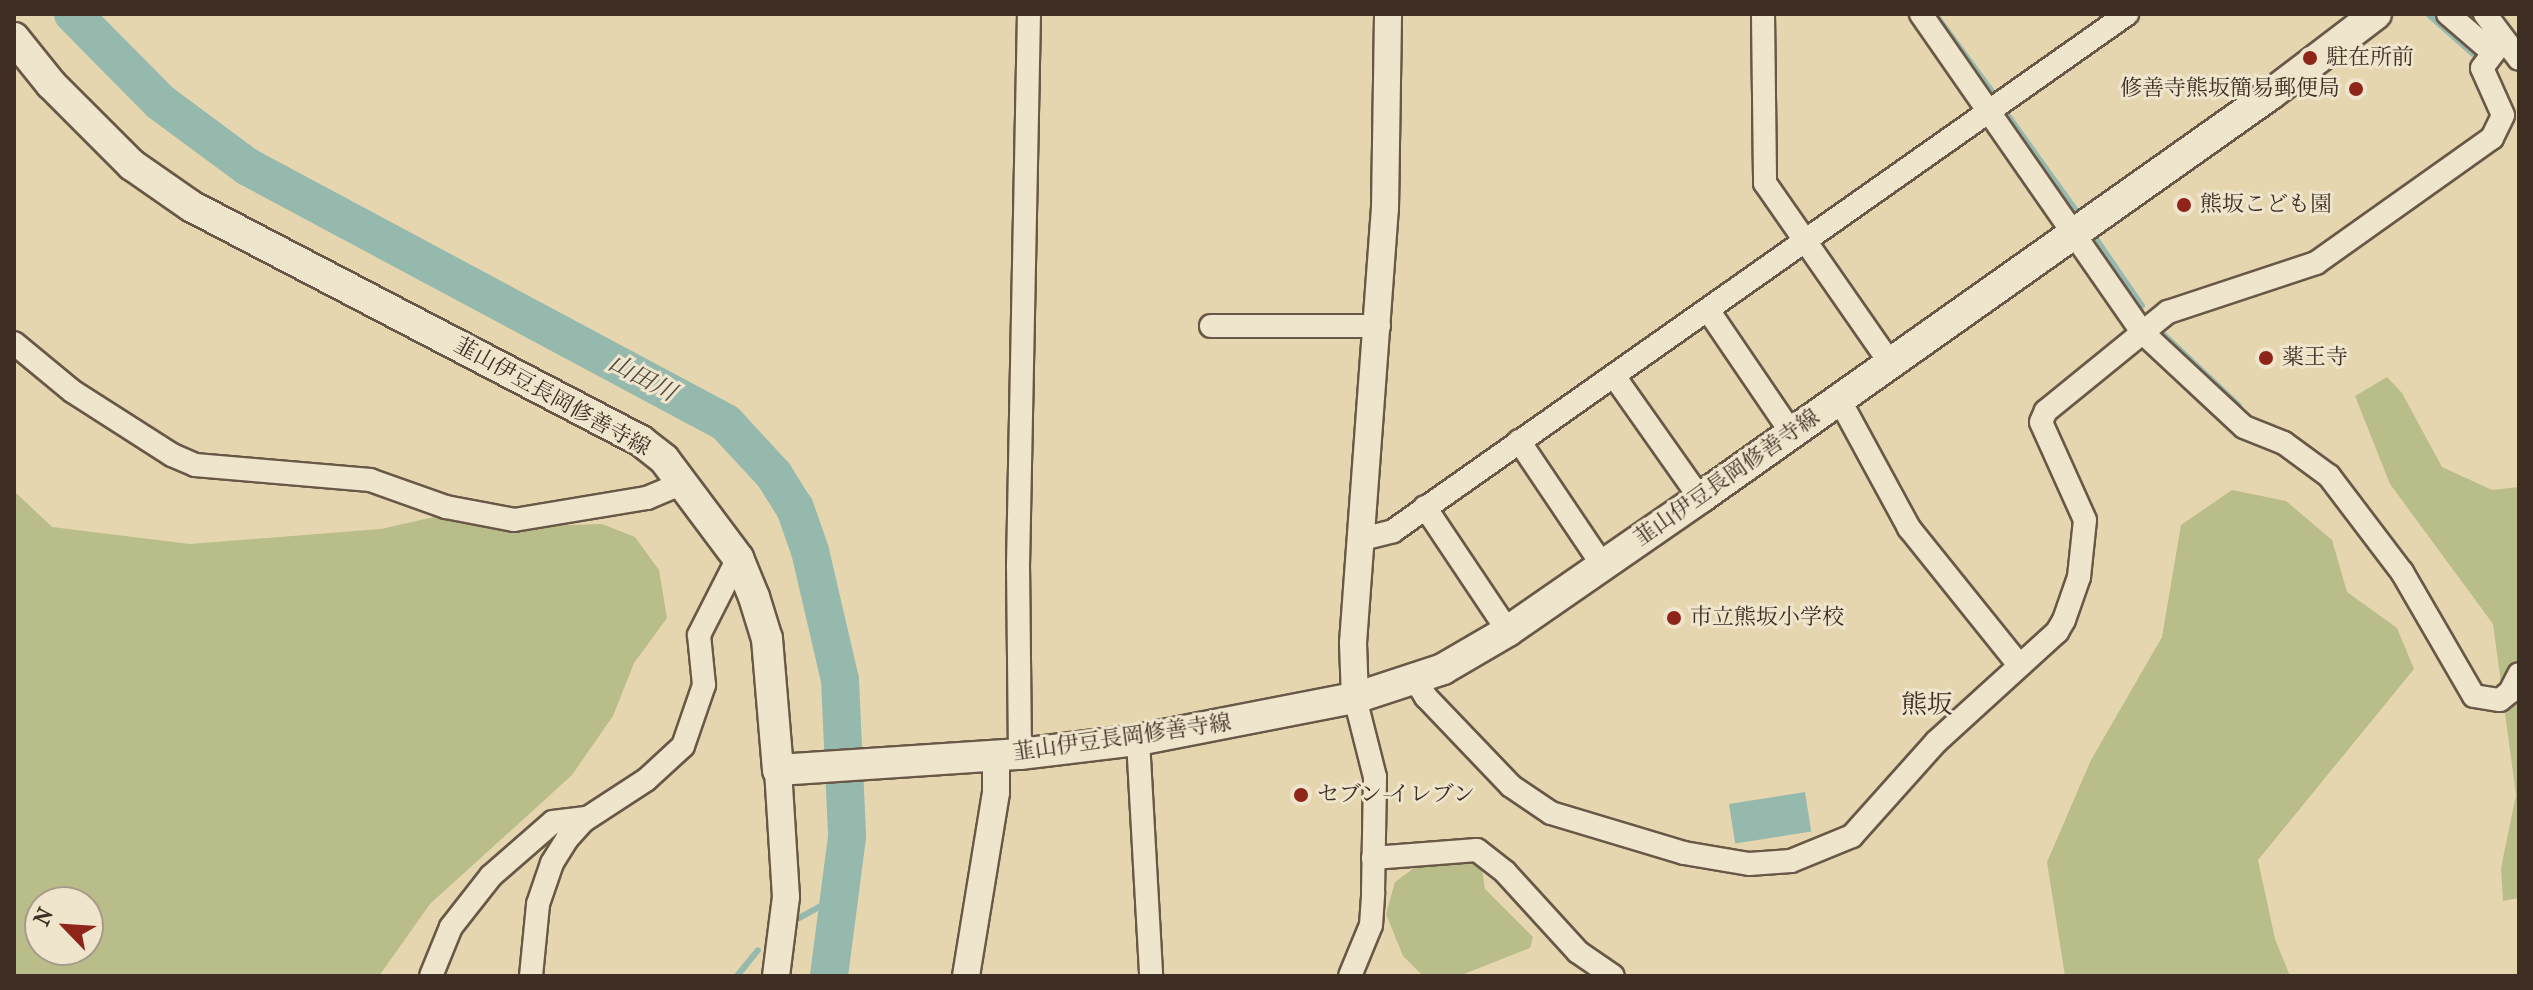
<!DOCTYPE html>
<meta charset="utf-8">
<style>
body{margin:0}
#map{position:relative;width:2533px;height:990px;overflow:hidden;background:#e6d6b0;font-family:"IM FELL French Canon","Noto Serif JP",serif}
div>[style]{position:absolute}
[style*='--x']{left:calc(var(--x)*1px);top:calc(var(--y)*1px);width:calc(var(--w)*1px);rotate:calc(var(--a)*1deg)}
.green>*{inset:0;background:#b8bd89}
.water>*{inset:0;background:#96b9ad;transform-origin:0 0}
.stream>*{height:6px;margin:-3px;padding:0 3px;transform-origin:3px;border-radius:3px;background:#96b9ad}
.river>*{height:38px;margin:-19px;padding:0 19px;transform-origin:19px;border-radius:19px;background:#96b9ad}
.roads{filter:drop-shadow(2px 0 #695847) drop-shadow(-2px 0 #695847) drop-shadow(0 2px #695847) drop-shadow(0 -2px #695847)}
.minor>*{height:22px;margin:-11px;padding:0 11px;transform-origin:11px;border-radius:11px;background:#efe4cc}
.tertiary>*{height:26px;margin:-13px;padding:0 13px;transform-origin:13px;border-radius:13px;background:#efe4cc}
.secondary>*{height:30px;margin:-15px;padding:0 15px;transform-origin:15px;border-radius:15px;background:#efe4cc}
.dots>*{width:22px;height:22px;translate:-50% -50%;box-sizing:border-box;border:4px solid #efe4cc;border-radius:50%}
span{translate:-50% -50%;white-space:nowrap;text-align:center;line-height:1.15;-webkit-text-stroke:6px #efe4cc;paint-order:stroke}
.poi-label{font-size:22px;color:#3f2e24}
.left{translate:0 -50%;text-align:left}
.right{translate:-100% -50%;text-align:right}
.street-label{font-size:22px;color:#3f2e24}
.water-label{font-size:24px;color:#504a3f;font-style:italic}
.quarter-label{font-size:26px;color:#3f2e24}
.frame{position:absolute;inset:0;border:16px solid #3f2e24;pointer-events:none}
.north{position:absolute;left:24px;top:886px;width:80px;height:80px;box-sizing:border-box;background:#efe4cc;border:2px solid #a99b89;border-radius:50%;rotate:295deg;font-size:22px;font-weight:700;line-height:32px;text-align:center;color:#3f2e24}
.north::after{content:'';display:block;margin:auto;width:28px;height:36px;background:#8f2418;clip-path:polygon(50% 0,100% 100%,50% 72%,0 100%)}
</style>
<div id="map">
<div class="green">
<i style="clip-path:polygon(2387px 377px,2402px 393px,2442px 467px,2492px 490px,2519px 487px,2519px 898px,2503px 901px,2501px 868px,2516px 795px,2493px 624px,2390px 484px,2355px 396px)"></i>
<i style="clip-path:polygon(2232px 490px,2286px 501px,2332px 540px,2347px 592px,2397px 628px,2414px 669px,2258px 860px,2275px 939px,2290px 976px,2065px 976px,2047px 862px,2091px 760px,2162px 637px,2181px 525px)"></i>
<i style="clip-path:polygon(evenodd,14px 491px,52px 527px,190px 544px,381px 529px,434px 517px,504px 527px,602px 524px,635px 537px,659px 570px,667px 618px,634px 663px,613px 716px,572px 775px,430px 904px,379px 976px,14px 976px,14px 491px,40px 902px,88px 902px,88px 950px,40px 950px,40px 902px)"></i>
<i style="clip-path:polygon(1468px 861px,1482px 869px,1485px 889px,1533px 937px,1530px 948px,1459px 976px,1422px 975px,1403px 956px,1386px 914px,1395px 882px,1414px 868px)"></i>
</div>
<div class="water">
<i style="left:1805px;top:792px;width:40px;height:77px;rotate:81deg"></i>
</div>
<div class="stream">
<i style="--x:1935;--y:14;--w:98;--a:53.7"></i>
<i style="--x:2428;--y:14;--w:60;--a:41.6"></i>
<i style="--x:2009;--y:117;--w:117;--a:54.4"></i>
<i style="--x:2096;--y:239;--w:81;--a:55.5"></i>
<i style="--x:2164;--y:335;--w:103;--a:43.4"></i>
<i style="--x:799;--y:918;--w:46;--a:-28.8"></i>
<i style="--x:737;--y:976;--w:33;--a:-51"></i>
</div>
<div class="river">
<i style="--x:73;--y:14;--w:124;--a:45.3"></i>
<i style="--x:160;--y:102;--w:109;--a:36.5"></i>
<i style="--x:248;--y:167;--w:542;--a:28.17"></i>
<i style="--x:726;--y:423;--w:71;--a:47.3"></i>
<i style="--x:774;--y:475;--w:39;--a:58"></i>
<i style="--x:795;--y:508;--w:46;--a:70.8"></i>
<i style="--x:810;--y:551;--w:132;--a:76.9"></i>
<i style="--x:840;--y:680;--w:157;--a:87.4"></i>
<i style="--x:847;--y:837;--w:140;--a:97.4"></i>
</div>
<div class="roads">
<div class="minor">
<i style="--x:1763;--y:14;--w:169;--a:89.3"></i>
<i style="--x:1765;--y:183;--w:219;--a:55.2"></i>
<i style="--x:1921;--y:14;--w:387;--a:55.2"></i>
<i style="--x:2142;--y:332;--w:139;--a:43"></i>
<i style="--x:2244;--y:427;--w:43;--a:21.8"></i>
<i style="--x:2284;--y:443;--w:56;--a:36.3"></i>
<i style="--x:2329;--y:476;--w:121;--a:52.8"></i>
<i style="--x:2402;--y:572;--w:143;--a:59.9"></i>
<i style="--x:2474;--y:696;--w:26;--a:9"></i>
<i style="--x:2500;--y:700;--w:13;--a:-39"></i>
<i style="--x:2510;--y:692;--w:20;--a:-63"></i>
<i style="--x:2448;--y:14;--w:57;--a:40.7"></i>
<i style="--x:2485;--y:14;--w:56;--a:52.9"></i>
<i style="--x:1708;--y:310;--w:148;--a:55.8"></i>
<i style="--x:1211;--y:326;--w:168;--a:0"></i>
<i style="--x:14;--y:343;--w:75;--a:39.6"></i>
<i style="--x:72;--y:391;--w:119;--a:32.6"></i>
<i style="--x:172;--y:455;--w:25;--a:23"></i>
<i style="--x:195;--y:465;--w:176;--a:4.9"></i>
<i style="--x:370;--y:480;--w:81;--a:19.6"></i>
<i style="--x:446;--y:507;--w:69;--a:10.8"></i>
<i style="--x:514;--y:520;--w:135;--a:-9.4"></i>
<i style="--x:647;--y:498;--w:41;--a:-22.8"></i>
<i style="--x:1614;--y:376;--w:149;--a:54.8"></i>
<i style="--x:1839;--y:399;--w:147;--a:61.5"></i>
<i style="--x:1909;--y:528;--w:176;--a:51.2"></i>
<i style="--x:1519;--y:441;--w:151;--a:56.1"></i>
<i style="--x:1425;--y:507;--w:149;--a:56.2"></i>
<i style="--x:1362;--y:539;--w:32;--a:-14"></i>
<i style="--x:1393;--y:531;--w:898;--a:-35.16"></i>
<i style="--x:1416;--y:681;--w:19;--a:58"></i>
<i style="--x:1426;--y:697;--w:123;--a:46.3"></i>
<i style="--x:1511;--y:786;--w:48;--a:34"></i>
<i style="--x:1551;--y:813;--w:139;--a:16.7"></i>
<i style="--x:1684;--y:853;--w:66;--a:9.6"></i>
<i style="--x:1749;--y:864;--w:42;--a:-4.1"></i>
<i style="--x:1791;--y:861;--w:66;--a:-22.3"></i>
<i style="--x:1852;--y:836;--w:126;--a:-48.2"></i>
<i style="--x:1936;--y:742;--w:164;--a:-42.3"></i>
<i style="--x:2057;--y:632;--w:14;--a:-60"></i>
<i style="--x:2064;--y:620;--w:46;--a:-70.8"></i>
<i style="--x:2079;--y:577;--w:57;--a:-84"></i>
<i style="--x:2085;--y:520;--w:107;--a:-114.2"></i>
<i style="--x:2041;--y:422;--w:12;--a:-66"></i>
<i style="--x:2046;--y:411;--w:157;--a:-39.1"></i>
<i style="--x:2168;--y:312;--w:156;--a:-18.3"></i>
<i style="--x:2316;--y:263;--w:216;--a:-35.4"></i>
<i style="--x:2492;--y:138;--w:25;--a:-64"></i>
<i style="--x:2503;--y:115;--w:51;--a:-114.1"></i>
<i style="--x:2482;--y:68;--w:35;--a:-53"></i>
<i style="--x:1138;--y:740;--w:236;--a:86.8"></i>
<i style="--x:1020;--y:754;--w:188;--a:-90.6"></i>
<i style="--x:1018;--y:566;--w:552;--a:-88.86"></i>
<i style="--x:1373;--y:858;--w:104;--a:-4.4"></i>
<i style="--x:1477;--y:850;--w:36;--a:38"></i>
<i style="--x:1505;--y:872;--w:108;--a:47.6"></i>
<i style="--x:1578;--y:952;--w:42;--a:34.4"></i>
<i style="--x:431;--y:976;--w:53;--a:-67.8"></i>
<i style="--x:451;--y:927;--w:65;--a:-51.9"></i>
<i style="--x:491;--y:876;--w:82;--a:-41.1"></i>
<i style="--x:553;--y:822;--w:33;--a:-7"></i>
<i style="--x:531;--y:976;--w:72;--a:-84.4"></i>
<i style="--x:538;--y:904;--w:43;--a:-71.1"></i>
<i style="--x:552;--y:863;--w:28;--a:-58"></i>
<i style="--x:567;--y:839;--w:24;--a:-48"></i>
<i style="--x:583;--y:821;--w:75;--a:-33.1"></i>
<i style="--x:646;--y:780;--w:50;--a:-42.6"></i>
<i style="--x:683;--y:746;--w:65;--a:-71"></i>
<i style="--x:704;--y:685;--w:50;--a:-95.7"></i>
<i style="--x:699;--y:635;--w:86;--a:-63.1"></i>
<i style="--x:1350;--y:976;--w:55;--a:-67.6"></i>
<i style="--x:1371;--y:925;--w:32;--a:-86"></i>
<i style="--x:1373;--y:893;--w:116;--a:-89"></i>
<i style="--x:1375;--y:777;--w:81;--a:-104.2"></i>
</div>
<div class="tertiary">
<i style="--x:1355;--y:698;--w:55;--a:-92.1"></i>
<i style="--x:1353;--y:643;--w:436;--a:-85.8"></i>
<i style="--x:1385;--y:208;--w:194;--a:-89.1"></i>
<i style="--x:776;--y:976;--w:80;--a:-82.8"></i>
<i style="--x:786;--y:897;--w:127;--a:-93.6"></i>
<i style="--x:966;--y:976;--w:186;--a:-80.7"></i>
<i style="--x:996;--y:792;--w:36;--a:-90"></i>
</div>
<div class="secondary">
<i style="--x:14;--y:38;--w:59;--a:51.2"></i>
<i style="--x:51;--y:84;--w:115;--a:45"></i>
<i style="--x:132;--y:165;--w:72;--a:34.8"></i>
<i style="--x:191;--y:206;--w:508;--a:27.57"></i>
<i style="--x:641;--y:441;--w:29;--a:38"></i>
<i style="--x:664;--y:459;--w:124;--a:53.2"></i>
<i style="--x:738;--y:558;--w:42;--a:67.7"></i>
<i style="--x:754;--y:597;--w:44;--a:72.8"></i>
<i style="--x:767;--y:639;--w:131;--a:85.2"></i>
<i style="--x:778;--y:770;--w:243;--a:-3.8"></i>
<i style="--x:1020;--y:754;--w:119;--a:-6.8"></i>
<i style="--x:1138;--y:740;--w:221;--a:-11"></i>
<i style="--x:1355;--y:698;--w:93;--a:-18.2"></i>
<i style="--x:1443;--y:669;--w:75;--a:-30.3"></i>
<i style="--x:1508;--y:631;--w:234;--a:-34.7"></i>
<i style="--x:1700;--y:498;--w:699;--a:-35.28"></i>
<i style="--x:2271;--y:94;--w:132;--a:-37.3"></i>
</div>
</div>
<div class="dots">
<i style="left:2310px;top:58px;background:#8f2418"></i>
<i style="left:2356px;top:89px;background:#8f2418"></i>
<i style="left:2184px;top:205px;background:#8f2418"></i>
<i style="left:2266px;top:358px;background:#8f2418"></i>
<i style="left:1674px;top:618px;background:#8f2418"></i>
<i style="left:1301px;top:795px;background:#8f2418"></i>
</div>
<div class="poi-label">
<span class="left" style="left:2326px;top:58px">駐在所前</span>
<span class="right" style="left:2340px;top:89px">修善寺熊坂簡易郵便局</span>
<span class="left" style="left:2200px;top:205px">熊坂こども園</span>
<span class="left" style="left:2282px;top:358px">薬王寺</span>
<span class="left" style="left:1690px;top:618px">市立熊坂小学校</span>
<span class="left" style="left:1317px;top:795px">セブン-イレブン</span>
</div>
<div class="street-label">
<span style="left:552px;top:397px;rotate:29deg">韮山伊豆長岡修善寺線</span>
<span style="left:1727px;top:478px;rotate:-35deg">韮山伊豆長岡修善寺線</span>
<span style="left:1122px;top:738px;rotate:-8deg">韮山伊豆長岡修善寺線</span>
</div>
<div class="water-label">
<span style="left:642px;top:378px;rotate:28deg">山田川</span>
</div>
<div class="quarter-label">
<span style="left:1927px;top:705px">熊坂</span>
</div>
<div class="frame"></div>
<div class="north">N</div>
</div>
